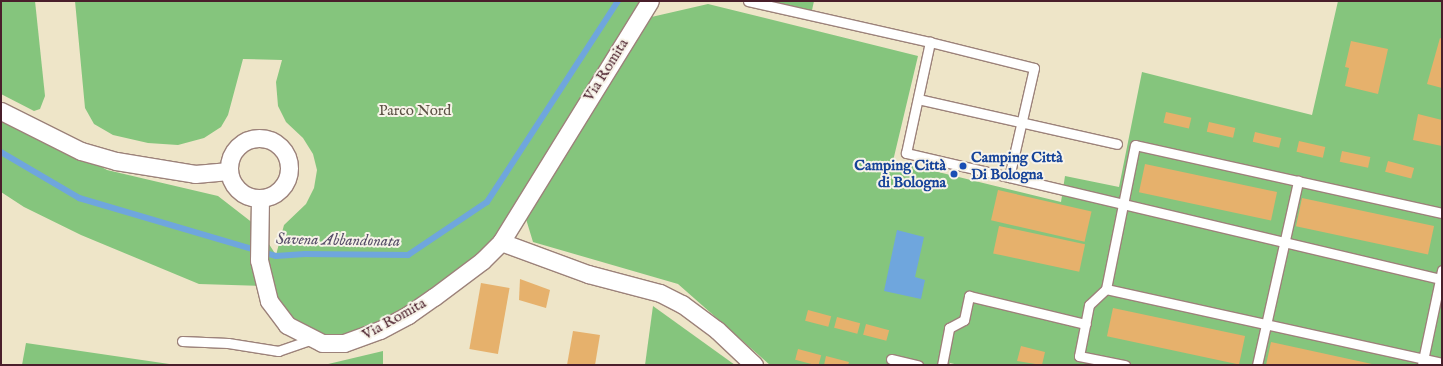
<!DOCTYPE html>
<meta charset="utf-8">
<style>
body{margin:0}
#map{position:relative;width:1443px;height:366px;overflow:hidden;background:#eee5c8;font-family:"IM FELL English",serif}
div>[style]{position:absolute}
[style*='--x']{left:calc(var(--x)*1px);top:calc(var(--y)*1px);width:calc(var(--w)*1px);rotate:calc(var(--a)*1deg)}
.green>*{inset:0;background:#85c57d}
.water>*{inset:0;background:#6fa6dd}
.stream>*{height:6px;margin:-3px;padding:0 3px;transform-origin:3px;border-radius:3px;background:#6fa6dd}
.building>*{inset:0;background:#e6b16c;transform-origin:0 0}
.roads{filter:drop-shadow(1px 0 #9c827a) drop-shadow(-1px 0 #9c827a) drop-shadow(0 1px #9c827a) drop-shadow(0 -1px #9c827a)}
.lane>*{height:9px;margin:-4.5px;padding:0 4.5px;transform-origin:4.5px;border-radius:4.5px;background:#fff}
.street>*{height:17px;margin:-8.5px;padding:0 8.5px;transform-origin:8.5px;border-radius:8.5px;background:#fff}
.street>.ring{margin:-8.5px;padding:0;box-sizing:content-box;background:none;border:17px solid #fff;border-radius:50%}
.dots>*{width:11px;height:11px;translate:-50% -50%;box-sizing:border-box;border:2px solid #f7f3e8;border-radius:50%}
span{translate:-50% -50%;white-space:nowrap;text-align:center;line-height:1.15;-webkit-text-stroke:4px #f7f3e8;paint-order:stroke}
.street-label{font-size:15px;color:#4a1f2b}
.park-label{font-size:15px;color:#5c5144}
.transit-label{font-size:15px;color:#164399;font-weight:700}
.left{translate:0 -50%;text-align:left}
.right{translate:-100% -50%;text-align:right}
.water-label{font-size:16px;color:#574e69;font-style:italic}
.frame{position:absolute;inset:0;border:2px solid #4a1f2b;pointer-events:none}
</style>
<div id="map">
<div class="green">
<i style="clip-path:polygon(1px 1px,35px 1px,45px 96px,40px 109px,34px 111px,1px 94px)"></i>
<i style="clip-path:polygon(75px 1px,650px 1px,501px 242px,434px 297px,344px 343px,293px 329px,264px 286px,199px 284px,81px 235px,24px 207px,1px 192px,1px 111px,107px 170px,218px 196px,258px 227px,276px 255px,284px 225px,306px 204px,314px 188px,317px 170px,313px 154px,303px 138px,286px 122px,278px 106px,276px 82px,282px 60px,243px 59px,228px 115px,221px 127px,204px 138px,178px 145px,148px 143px,113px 135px,94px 124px,85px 108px)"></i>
<i style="clip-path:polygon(748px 1px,814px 1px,811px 15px)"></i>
<i style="clip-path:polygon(1338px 1px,1442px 1px,1442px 365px,959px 365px,950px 363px,949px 365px,770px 365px,678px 284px,533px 242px,526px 219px,647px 18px,708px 4px,918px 56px,893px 161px,1061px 202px,1065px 176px,1119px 187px,1142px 72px,1312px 115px)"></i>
<i style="clip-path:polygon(653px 306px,735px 365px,645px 365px)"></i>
<i style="clip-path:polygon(26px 343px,176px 365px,22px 365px)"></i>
<i style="clip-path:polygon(383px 351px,383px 365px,324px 365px)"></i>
</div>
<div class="water">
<i style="clip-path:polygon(897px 230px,924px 237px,915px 277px,925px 280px,921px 299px,884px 291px)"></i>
</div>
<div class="stream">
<i style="--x:1;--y:152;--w:91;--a:30.5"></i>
<i style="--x:79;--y:198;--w:205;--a:16.4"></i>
<i style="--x:276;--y:256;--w:29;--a:-4"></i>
<i style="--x:305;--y:254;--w:103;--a:0.6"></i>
<i style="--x:408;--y:255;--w:95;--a:-33.9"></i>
<i style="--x:487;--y:202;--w:240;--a:-56.9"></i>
</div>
<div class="building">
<i style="clip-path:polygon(1440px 38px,1442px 39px,1442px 88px,1427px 84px)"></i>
<i style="clip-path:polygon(1351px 41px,1388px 49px,1378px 94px,1345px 86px,1349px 68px,1345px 67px)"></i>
<i style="left:1166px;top:112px;width:26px;height:11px;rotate:13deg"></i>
<i style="clip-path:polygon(1418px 114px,1442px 120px,1442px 146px,1413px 140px)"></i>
<i style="left:1209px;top:122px;width:27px;height:10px;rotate:13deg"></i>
<i style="left:1255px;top:132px;width:27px;height:10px;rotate:13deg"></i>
<i style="left:1299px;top:141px;width:27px;height:11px;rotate:13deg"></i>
<i style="left:1342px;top:151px;width:29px;height:11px;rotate:12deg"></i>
<i style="left:1388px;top:161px;width:27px;height:11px;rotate:15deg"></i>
<i style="left:1145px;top:164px;width:135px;height:29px;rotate:12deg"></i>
<i style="left:998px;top:190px;width:96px;height:31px;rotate:13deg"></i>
<i style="left:1302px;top:198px;width:135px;height:29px;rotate:12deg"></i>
<i style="left:999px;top:226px;width:88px;height:28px;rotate:12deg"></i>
<i style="clip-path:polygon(520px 279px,550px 290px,546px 308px,519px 300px)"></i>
<i style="left:481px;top:283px;width:29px;height:67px;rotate:10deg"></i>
<i style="left:1113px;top:308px;width:135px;height:29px;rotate:12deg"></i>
<i style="left:808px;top:310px;width:24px;height:11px;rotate:15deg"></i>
<i style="left:837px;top:317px;width:24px;height:11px;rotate:15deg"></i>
<i style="left:866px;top:324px;width:24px;height:11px;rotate:15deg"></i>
<i style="clip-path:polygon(573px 331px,600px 335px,595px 365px,567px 365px)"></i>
<i style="clip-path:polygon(1271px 342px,1372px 364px,1372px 365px,1266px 365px)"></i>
<i style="clip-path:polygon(1021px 346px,1045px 352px,1042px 365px,1017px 361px)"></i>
<i style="left:798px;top:349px;width:24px;height:11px;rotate:15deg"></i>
<i style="clip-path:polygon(826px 356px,849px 362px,848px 365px,824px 365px)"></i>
</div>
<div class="roads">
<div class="lane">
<i style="--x:748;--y:1;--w:187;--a:12.7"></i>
<i style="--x:930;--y:42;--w:107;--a:14"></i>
<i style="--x:1034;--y:68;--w:112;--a:102.9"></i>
<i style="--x:1009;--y:177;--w:106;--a:-166.9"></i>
<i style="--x:906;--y:153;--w:114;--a:-77.8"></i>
<i style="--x:918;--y:99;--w:204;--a:12.7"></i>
<i style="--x:1009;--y:177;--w:445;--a:13.3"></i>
<i style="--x:1442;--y:213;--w:314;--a:-167.5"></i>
<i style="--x:1135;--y:145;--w:147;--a:101.4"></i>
<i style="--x:1106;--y:289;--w:344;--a:12.4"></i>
<i style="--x:1106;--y:289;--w:23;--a:137"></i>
<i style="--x:1089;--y:305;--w:52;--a:101.1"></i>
<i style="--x:1079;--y:356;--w:47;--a:11.1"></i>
<i style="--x:182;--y:341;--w:46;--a:2.5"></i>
<i style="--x:228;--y:343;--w:51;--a:9.1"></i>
<i style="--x:278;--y:351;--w:36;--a:-19"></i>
<i style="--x:891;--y:359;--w:28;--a:13"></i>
<i style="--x:942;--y:365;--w:38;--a:-79"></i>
<i style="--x:949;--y:328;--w:17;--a:-28"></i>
<i style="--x:964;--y:320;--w:25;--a:-78"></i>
<i style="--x:969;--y:296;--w:120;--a:13.5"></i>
<i style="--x:1257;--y:365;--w:189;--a:-77.4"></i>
<i style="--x:1422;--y:365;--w:97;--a:-78.1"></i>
</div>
<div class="street">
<i style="--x:1;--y:111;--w:89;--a:26.6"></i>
<i style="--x:81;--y:151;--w:36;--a:16"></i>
<i style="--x:116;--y:161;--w:80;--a:9.3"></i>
<i style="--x:195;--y:174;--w:34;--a:-5"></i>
<i class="ring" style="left:229px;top:138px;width:43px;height:43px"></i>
<i style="--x:260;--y:198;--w:62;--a:90.9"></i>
<i style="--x:259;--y:260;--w:42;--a:76.3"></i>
<i style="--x:269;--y:301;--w:30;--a:53"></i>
<i style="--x:287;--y:325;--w:39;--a:27"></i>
<i style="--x:322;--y:343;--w:22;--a:0"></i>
<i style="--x:344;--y:343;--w:38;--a:-20"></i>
<i style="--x:380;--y:330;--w:32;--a:-28"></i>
<i style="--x:408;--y:315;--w:32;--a:-35"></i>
<i style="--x:434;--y:297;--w:60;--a:-36.9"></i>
<i style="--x:482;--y:261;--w:27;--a:-45"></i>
<i style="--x:501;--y:242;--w:283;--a:-58.3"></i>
<i style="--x:501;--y:242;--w:93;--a:20.2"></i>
<i style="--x:588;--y:274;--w:74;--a:14.8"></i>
<i style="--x:660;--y:293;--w:25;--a:27"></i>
<i style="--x:682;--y:304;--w:44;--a:36.6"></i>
<i style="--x:717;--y:330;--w:51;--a:43.4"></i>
</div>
</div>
<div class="dots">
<i style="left:963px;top:166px;background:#1a4fb4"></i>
<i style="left:954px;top:174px;background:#1a4fb4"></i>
</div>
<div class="street-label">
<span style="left:606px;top:70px;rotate:-58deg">Via Romita</span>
<span style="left:394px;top:319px;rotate:-29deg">Via Romita</span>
</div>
<div class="park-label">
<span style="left:415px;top:111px">Parco Nord</span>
</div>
<div class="transit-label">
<span class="left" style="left:971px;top:166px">Camping Città<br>Di Bologna</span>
<span class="right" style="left:946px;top:174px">Camping Città<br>di Bologna</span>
</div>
<div class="water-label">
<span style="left:338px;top:241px;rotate:1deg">Savena Abbandonata</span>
</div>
<div class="frame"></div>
</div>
